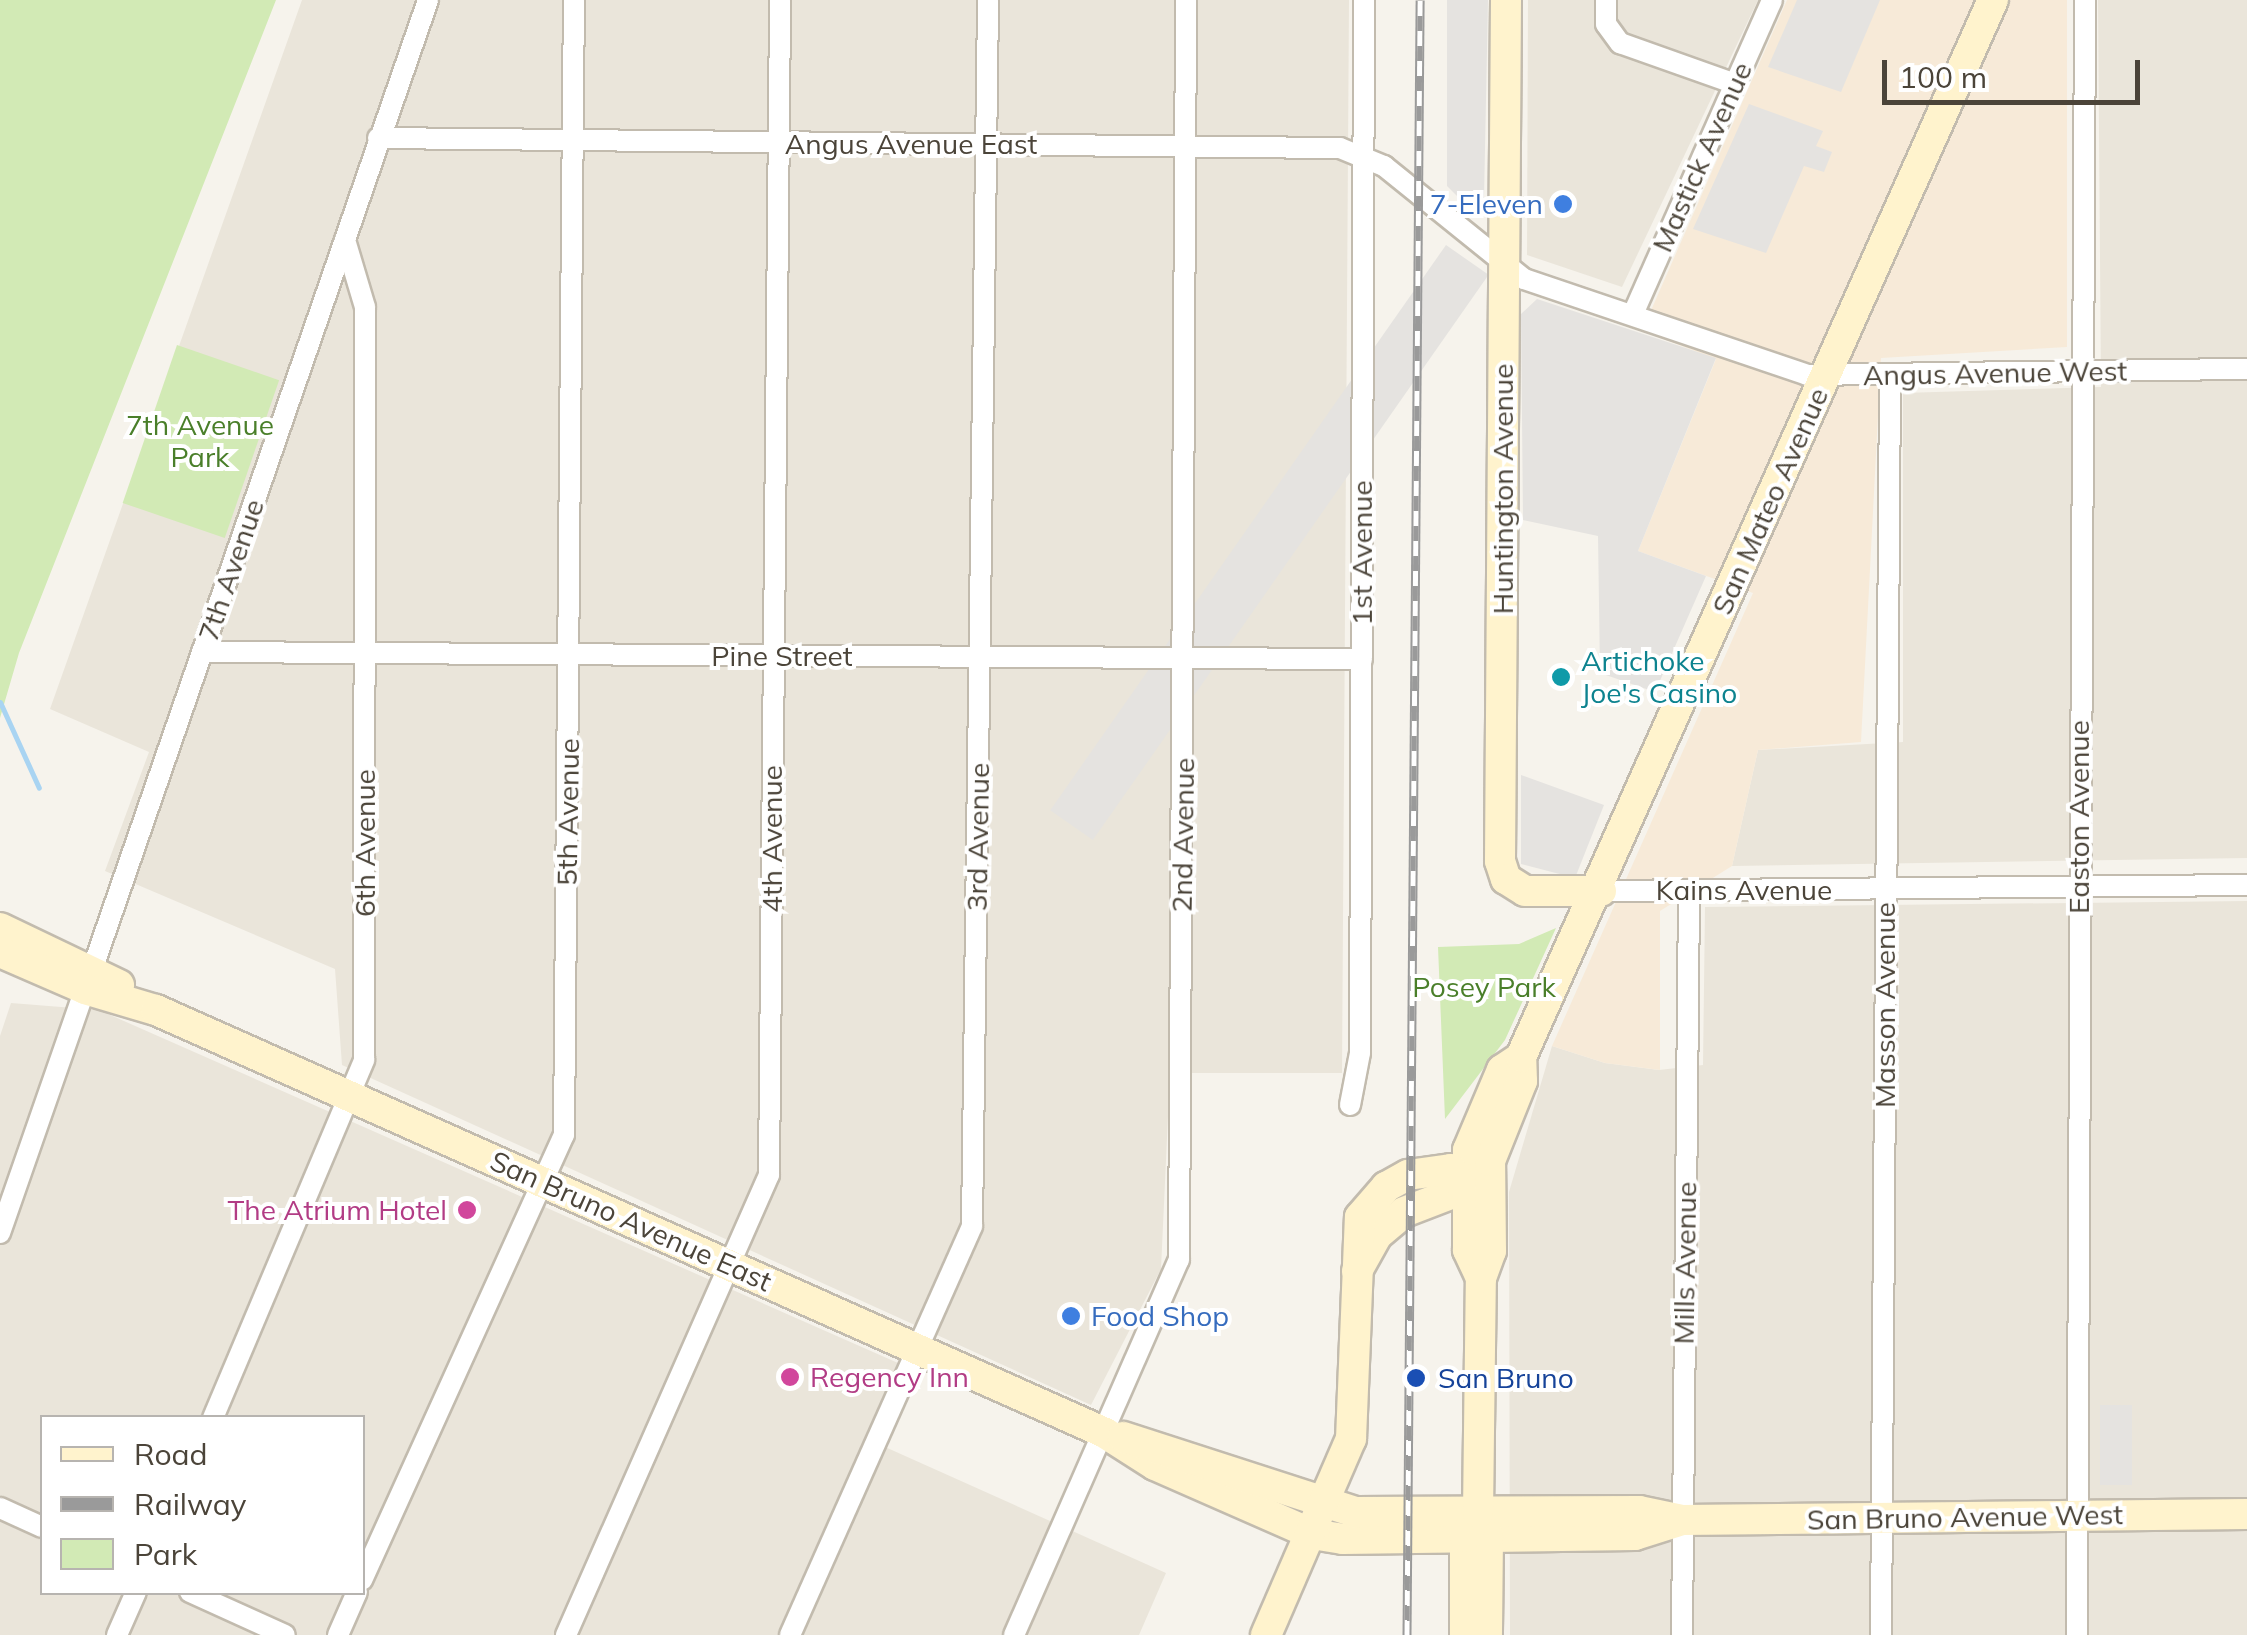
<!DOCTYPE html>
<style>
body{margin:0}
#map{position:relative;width:2247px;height:1635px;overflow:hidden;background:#f6f3ec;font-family:Mulish,sans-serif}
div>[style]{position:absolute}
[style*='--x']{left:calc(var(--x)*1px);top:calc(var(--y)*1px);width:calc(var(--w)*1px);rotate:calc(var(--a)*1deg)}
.residential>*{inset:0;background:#eae5da}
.commercial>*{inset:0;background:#f7ead8}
.green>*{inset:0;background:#d2eab5;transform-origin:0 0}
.parking>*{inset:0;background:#e5e3e0;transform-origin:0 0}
.stream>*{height:5px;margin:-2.5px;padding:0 2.5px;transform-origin:2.5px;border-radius:2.5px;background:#a9d4f2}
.roads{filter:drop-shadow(2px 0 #c2bbae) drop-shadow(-2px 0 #c2bbae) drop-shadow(0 2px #c2bbae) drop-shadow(0 -2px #c2bbae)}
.street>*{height:20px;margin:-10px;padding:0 10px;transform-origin:10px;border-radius:10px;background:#fff}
.secondary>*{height:30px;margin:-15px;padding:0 15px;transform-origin:15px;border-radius:15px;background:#fff3cd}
.rail>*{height:9px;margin-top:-4.5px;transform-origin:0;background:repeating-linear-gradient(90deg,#fff 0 15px,#9a9a9a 0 30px);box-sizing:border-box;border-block:2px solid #9a9a9a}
.dots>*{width:28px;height:28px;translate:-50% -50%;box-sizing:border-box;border:5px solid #fff;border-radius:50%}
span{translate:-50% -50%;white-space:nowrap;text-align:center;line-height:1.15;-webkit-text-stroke:8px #fff;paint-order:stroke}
.street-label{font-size:28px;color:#4b4439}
.shop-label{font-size:28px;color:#366cbe}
.right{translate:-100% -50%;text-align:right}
.left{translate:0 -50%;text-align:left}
.park-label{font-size:28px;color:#4a7f2a}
.culture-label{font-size:28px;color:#0d838f}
.hotel-label{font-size:28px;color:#b23c85}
.transit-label{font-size:28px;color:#164399}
.legend{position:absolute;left:40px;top:1415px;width:325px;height:180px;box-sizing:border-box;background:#fff;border:2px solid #b7b4b0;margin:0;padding:12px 18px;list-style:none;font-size:30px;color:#4b4439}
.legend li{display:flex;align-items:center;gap:20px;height:50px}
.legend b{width:50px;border:2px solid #b7b4b0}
.scale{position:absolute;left:1882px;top:60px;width:258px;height:45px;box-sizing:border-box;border:5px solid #4b4439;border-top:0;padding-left:12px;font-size:30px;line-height:35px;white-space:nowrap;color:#4b4439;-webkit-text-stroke:8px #fff;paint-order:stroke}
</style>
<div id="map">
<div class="residential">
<i style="clip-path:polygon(302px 0,1349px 0,1342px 1073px,1170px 1073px,1161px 1269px,1091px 1405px,342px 1065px,335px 969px,105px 871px,149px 752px,50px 709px)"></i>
<i style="clip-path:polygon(1528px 0,1758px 0,1622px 287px,1527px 255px)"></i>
<i style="clip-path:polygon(2098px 0,2247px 0,2247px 858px,1732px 866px,1758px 750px,1903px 742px,1903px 393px,2101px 387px)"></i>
<i style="clip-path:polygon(2247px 901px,2247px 1635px,1510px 1635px,1509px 1192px,1552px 1046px,1605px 1063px,1659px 1070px,1703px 1065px,1705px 907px)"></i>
<i style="clip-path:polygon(evenodd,11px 1003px,99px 1010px,898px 1363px,865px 1438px,1166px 1573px,1139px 1635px,0 1635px,0 1036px,11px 1003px,42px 1418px,362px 1418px,362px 1592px,42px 1592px,42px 1418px)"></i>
</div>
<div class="commercial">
<i style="clip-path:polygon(1787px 0,2067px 0,2067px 347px,1881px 358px,1861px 742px,1758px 750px,1732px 866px,1660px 911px,1660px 1070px,1605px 1063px,1552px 1046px,1753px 593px,1638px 551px,1716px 359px,1642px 331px)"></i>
</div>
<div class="green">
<i style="clip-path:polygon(0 0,276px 0,19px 653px,0 718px)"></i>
<i style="left:177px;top:345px;width:108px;height:167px;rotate:19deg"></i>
<i style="clip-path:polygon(1556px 928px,1505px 1040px,1445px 1119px,1438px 947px,1519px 944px)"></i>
</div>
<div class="parking">
<i style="clip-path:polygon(1447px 0,1488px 0,1484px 198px,1458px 197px,1447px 186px)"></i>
<i style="clip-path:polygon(1797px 0,1880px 0,1841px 92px,1768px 67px)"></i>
<i style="clip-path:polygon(1749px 104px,1823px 131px,1816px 146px,1832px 152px,1824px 172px,1804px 166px,1766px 253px,1693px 229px)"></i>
<i style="left:1446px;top:245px;width:52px;height:690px;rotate:35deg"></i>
<i style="clip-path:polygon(1537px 299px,1716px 358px,1638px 551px,1706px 576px,1655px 692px,1600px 673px,1598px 536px,1523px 520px,1521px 314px)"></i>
<i style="clip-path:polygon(1521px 775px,1604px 805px,1575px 878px,1521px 864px)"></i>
<i style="left:2100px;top:1405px;width:32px;height:80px"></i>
</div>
<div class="stream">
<i style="--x:0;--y:702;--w:94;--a:65.6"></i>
</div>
<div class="roads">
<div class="street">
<i style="--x:1606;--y:0;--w:24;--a:90"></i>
<i style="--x:1606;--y:24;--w:24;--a:54"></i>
<i style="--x:1620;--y:43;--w:120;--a:19.5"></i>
<i style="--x:378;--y:138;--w:962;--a:0.6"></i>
<i style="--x:1340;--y:148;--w:48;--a:22.2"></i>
<i style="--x:1384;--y:166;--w:180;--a:38.9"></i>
<i style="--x:1524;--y:279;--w:299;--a:18.7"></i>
<i style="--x:1807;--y:375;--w:440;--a:-0.8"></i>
<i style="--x:1633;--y:314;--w:343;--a:-66.1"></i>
<i style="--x:202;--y:652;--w:1160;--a:0.35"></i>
<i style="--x:1601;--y:891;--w:646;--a:-0.53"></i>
<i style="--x:92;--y:970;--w:1027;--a:-70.89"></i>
<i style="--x:1350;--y:1105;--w:53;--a:-79.1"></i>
<i style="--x:1360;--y:1053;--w:1053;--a:-89.78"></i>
<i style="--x:0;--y:1233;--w:258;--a:-70.8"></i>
<i style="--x:213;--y:1418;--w:389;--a:-67.1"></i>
<i style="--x:364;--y:1060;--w:753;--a:-89.92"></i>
<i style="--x:365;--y:307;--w:70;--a:-106.6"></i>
<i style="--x:0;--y:1508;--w:46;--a:24.3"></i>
<i style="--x:362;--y:1580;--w:489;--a:-65.6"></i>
<i style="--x:564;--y:1135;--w:1135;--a:-89.5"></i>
<i style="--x:190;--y:1592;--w:104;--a:24.4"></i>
<i style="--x:117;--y:1635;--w:47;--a:-66.2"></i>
<i style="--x:338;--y:1635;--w:47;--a:-66.2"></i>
<i style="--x:566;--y:1635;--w:503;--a:-66.19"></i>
<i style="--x:769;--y:1175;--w:1175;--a:-89.46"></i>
<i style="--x:790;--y:1635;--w:448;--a:-66"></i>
<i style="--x:972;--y:1226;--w:1226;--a:-89.25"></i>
<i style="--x:1014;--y:1635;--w:410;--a:-66.3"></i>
<i style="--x:1179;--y:1260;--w:1260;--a:-89.68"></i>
<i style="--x:1682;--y:1635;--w:744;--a:-89.46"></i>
<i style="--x:1881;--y:1635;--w:1261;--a:-89.59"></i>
<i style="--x:2077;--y:1635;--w:1635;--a:-89.72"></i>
</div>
<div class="secondary">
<i style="--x:1506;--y:0;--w:861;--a:90.4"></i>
<i style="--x:1500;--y:861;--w:19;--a:72"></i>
<i style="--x:1506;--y:879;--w:22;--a:32"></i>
<i style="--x:1525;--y:891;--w:76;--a:0"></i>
<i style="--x:0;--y:928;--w:132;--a:25.6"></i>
<i style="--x:0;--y:952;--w:93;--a:23.5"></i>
<i style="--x:85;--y:989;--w:74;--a:16.5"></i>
<i style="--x:156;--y:1010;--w:1039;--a:24.02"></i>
<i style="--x:1105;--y:1433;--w:59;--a:32.6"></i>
<i style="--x:1155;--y:1465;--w:171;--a:23.7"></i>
<i style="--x:1312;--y:1534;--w:31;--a:9"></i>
<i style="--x:1343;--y:1539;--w:292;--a:-0.8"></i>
<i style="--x:1635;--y:1535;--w:49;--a:-17.7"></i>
<i style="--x:1357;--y:1271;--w:41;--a:-60.9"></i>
<i style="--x:1377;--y:1235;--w:35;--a:-40"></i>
<i style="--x:1404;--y:1212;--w:78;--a:-21"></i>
<i style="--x:1481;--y:1278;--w:31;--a:-115"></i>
<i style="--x:1468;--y:1250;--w:100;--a:-90"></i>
<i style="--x:1468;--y:1150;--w:87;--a:-67"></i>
<i style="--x:1502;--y:1070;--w:23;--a:-34"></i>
<i style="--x:1123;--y:1437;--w:244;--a:17.9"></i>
<i style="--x:1355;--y:1512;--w:284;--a:-0.2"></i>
<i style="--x:1639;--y:1511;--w:44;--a:11.8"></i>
<i style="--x:1682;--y:1520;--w:565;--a:-0.61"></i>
<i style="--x:1481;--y:1521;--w:17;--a:65"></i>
<i style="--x:1488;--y:1536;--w:99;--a:90.6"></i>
<i style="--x:1266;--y:1635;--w:214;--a:-66.6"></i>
<i style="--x:1351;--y:1439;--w:222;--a:-87.7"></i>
<i style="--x:1360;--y:1217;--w:40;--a:-49"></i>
<i style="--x:1386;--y:1187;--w:25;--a:-29"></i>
<i style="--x:1408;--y:1175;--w:43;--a:-7.9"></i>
<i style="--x:1451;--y:1169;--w:19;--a:58"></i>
<i style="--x:1465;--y:1635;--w:98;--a:-90"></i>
<i style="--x:1465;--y:1537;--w:27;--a:-62"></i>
<i style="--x:1478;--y:1513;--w:235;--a:-89.3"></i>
<i style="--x:1481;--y:1278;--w:29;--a:-70"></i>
<i style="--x:1491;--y:1251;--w:90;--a:-90.6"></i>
<i style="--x:1490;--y:1161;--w:86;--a:-68.2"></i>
<i style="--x:1522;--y:1081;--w:24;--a:-92"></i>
<i style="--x:1521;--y:1057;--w:1158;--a:-65.94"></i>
</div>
</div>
<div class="rail">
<i style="--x:1407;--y:1635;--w:1635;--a:-89.54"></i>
</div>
<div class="dots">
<i style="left:1563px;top:204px;background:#3f7fe0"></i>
<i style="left:1561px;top:677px;background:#0f9aa8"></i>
<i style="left:467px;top:1210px;background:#d1479c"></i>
<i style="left:1071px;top:1316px;background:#3f7fe0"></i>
<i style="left:790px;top:1377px;background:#d1479c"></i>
<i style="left:1416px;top:1378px;background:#1a4fb4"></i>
</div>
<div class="street-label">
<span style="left:911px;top:144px">Angus Avenue East</span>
<span style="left:1702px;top:157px;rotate:-66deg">Mastick Avenue</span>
<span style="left:1995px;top:373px;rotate:-1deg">Angus Avenue West</span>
<span style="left:1503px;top:489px;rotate:-90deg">Huntington Avenue</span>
<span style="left:1770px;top:501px;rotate:-66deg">San Mateo Avenue</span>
<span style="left:1362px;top:553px;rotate:-90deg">1st Avenue</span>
<span style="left:231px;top:570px;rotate:-71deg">7th Avenue</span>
<span style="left:782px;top:656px">Pine Street</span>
<span style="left:568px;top:812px;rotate:-89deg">5th Avenue</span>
<span style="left:2079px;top:817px;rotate:-90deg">Easton Avenue</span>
<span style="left:1183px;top:835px;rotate:-89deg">2nd Avenue</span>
<span style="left:978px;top:837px;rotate:-89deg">3rd Avenue</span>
<span style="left:772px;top:839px;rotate:-90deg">4th Avenue</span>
<span style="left:365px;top:843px;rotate:-90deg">6th Avenue</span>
<span style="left:1744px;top:890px">Kains Avenue</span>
<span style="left:1885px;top:1005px;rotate:-90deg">Masson Avenue</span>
<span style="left:631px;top:1221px;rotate:24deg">San Bruno Avenue East</span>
<span style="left:1685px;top:1263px;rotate:-89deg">Mills Avenue</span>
<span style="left:1965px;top:1517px;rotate:-1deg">San Bruno Avenue West</span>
</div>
<div class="shop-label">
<span class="right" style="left:1543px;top:204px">7-Eleven</span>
<span class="left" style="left:1091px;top:1316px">Food Shop</span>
</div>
<div class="park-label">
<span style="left:200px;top:441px">7th Avenue<br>Park</span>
<span style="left:1484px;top:987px">Posey Park</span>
</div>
<div class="culture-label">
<span class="left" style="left:1581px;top:677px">Artichoke<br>Joe's Casino</span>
</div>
<div class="hotel-label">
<span class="right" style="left:447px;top:1210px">The Atrium Hotel</span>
<span class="left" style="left:810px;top:1377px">Regency Inn</span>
</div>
<div class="transit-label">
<span class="left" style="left:1438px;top:1378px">San Bruno</span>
</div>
<ul class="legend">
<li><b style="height:12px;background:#fff3cd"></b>Road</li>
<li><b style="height:12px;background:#9a9a9a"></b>Railway</li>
<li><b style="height:28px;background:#d2eab5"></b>Park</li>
</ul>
<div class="scale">100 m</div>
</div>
